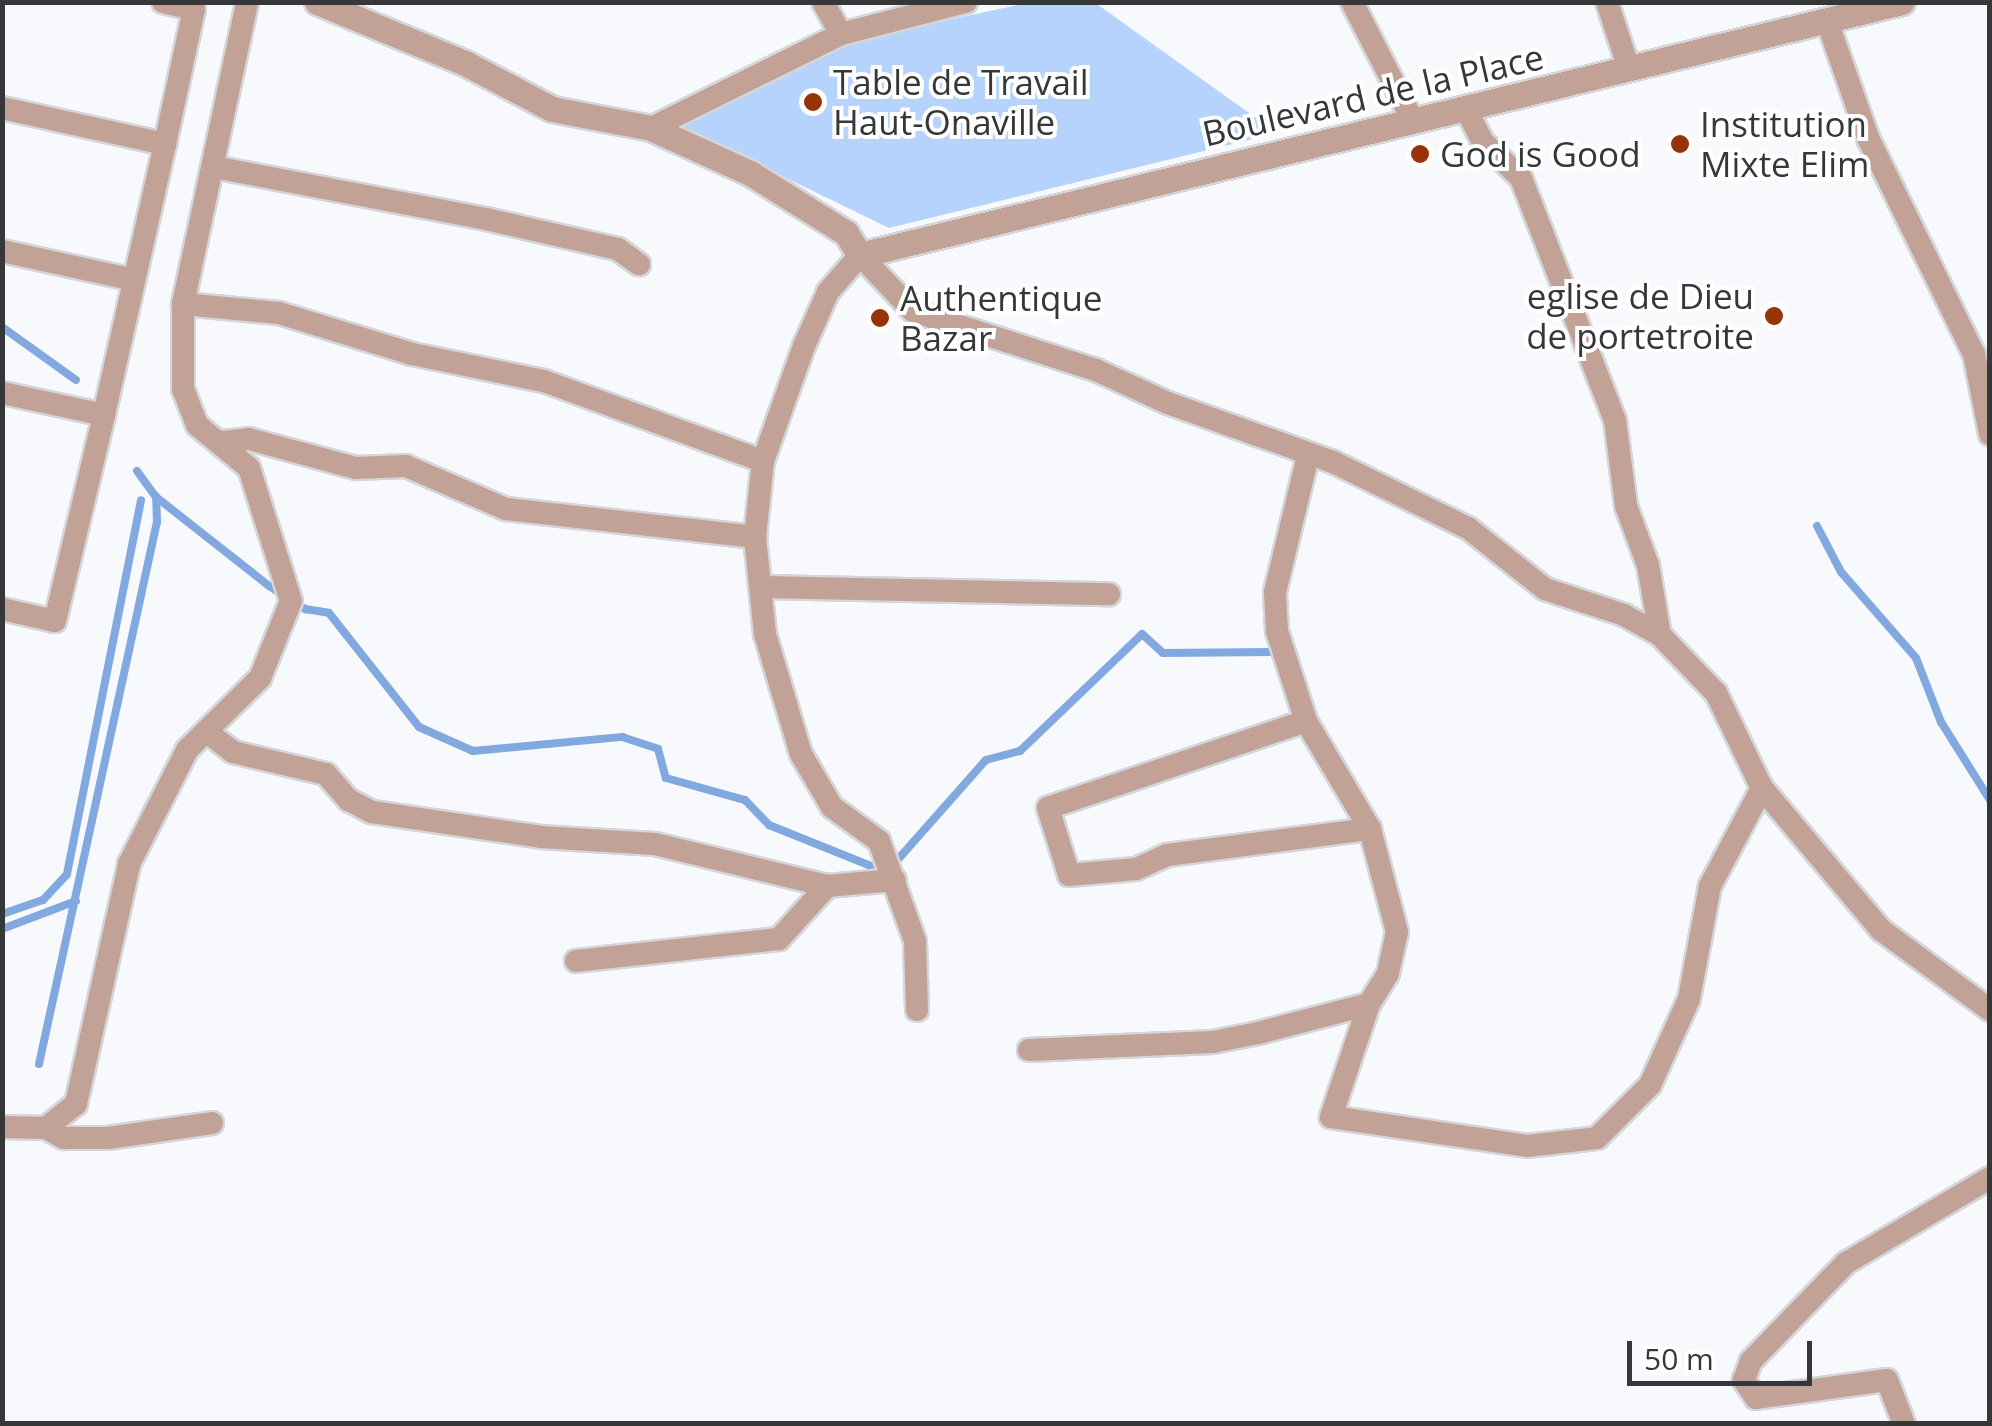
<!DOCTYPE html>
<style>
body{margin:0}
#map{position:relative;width:1992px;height:1426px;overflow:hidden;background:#f7f9fd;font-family:"Open Sans",sans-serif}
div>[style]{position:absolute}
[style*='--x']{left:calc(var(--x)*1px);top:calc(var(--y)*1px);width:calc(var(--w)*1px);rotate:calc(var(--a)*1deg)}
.green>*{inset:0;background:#b5d3fd}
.stream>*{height:8px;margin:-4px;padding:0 4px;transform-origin:4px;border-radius:4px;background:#81a8df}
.roads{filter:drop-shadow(2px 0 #d4d6da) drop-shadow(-2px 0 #d4d6da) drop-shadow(0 2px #d4d6da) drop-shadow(0 -2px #d4d6da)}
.minor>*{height:22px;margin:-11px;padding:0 11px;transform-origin:11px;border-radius:11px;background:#c2a297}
.tertiary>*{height:25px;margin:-12.5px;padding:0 12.5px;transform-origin:12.5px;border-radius:12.5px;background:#c2a297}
.dots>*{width:28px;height:28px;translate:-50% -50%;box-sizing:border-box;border:5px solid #fff;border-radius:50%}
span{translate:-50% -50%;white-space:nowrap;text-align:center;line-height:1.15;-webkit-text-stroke:8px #fff;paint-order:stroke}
.poi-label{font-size:35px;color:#363738}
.left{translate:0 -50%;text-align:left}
.right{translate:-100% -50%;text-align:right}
.street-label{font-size:35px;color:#363738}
.frame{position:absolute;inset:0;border:5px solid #363738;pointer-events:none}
.scale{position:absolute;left:1627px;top:1341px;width:185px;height:45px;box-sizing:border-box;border:5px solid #363738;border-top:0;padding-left:12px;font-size:30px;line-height:35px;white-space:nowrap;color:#363738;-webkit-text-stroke:8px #fff;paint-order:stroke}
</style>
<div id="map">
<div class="green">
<i style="clip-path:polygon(1094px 2px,1277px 133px,889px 228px,671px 122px,822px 47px,1027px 3px)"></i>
</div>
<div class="stream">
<i style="--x:2;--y:327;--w:91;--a:35.6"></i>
<i style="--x:137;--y:471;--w:32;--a:54"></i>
<i style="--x:156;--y:497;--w:144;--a:38.2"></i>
<i style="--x:269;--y:586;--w:43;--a:32.6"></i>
<i style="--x:305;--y:609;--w:24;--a:9"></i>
<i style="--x:329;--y:613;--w:145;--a:51.7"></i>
<i style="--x:419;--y:727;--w:59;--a:24"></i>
<i style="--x:473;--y:751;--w:150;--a:-5.4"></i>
<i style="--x:622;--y:737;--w:38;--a:18"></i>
<i style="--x:658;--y:749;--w:30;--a:75"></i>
<i style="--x:666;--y:778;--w:82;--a:15.6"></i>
<i style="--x:745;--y:800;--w:35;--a:46"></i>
<i style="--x:769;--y:825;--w:126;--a:21.9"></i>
<i style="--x:1817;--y:526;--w:52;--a:62.4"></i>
<i style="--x:1841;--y:572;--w:114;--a:48.9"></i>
<i style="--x:1916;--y:658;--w:69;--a:68.7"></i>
<i style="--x:1941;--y:722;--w:92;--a:57.9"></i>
<i style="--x:893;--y:865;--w:140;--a:-48.5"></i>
<i style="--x:986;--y:760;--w:35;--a:-15"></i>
<i style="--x:1020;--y:751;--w:169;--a:-43.8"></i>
<i style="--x:1142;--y:634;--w:28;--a:42"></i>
<i style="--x:1163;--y:653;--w:109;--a:-0.5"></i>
<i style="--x:2;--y:914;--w:43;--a:-18.9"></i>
<i style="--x:43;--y:900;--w:35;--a:-47"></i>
<i style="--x:67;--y:874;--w:381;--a:-78.8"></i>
<i style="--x:2;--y:929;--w:79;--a:-20.7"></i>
<i style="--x:39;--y:1064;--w:555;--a:-77.72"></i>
<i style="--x:157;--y:522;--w:25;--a:-92"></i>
</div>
<div class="roads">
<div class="minor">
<i style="--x:163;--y:2;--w:32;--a:13"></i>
<i style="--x:194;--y:9;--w:138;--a:102.1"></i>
<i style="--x:823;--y:2;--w:37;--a:61"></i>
<i style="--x:1352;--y:2;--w:134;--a:62.9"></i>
<i style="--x:1607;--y:2;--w:71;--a:71.8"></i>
<i style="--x:1827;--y:21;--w:126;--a:70.6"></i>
<i style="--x:1869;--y:140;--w:238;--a:63.9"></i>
<i style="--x:1974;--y:354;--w:82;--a:78.7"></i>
<i style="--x:2;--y:108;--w:167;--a:12.5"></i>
<i style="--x:165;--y:144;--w:278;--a:102.7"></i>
<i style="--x:104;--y:415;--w:104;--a:-167.8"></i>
<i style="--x:1467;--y:111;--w:35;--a:63"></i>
<i style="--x:1483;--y:142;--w:52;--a:43.5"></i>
<i style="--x:1521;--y:178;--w:260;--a:68.8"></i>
<i style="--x:1615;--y:420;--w:87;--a:82.7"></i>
<i style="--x:1626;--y:506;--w:63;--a:69.6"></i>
<i style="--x:1648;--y:565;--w:71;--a:80.3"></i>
<i style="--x:651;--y:128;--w:212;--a:-26.3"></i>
<i style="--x:841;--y:34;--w:129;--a:-14.4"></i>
<i style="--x:214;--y:167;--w:277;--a:10.8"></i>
<i style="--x:486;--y:219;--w:135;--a:12.8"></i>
<i style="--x:618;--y:249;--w:26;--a:36"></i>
<i style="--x:2;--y:251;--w:135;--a:12.4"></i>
<i style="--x:183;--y:304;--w:96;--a:5.4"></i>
<i style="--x:279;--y:313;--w:139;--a:17.1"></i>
<i style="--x:412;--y:354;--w:135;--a:11.6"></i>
<i style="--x:544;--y:381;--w:233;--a:20.1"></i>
<i style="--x:222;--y:442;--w:27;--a:-6"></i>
<i style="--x:249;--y:439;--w:111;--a:15.2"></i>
<i style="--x:356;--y:468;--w:50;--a:-2.3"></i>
<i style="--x:406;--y:466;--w:109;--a:23.3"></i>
<i style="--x:506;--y:509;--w:251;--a:6.4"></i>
<i style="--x:762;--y:587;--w:347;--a:1.2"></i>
<i style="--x:2;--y:609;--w:54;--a:12.8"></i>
<i style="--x:55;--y:621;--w:212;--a:-76.6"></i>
<i style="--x:1306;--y:721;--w:272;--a:161.4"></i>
<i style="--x:1048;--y:808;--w:70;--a:72.6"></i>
<i style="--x:1069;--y:875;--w:67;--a:-5.1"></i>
<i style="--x:1136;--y:869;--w:34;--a:-24"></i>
<i style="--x:1167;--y:855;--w:205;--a:-7.3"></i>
<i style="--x:208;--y:733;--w:31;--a:37"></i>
<i style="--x:233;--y:752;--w:96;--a:13.3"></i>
<i style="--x:326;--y:774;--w:35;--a:49"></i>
<i style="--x:349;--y:800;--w:26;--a:28"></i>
<i style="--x:372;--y:812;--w:171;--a:8.4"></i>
<i style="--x:541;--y:837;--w:114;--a:3.5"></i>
<i style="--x:655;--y:844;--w:177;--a:13.7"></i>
<i style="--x:827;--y:886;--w:68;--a:-5"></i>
<i style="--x:576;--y:961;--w:204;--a:-6.2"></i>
<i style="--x:779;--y:939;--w:72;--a:-47.8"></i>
<i style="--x:1369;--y:1004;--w:119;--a:108.6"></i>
<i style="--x:1331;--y:1117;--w:198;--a:8.4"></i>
<i style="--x:1527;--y:1146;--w:70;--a:-6.5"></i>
<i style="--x:1597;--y:1138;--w:75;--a:-45"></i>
<i style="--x:1650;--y:1085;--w:94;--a:-65.6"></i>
<i style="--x:1689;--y:999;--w:115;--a:-79.5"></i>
<i style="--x:1710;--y:886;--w:111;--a:-62"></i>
<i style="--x:917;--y:1010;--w:69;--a:-91.7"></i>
<i style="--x:915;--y:941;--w:106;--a:-109.8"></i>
<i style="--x:879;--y:841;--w:58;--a:-144.1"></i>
<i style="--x:832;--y:807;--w:61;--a:-120.3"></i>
<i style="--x:801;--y:754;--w:125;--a:-106.7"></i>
<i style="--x:765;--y:634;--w:98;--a:-95.9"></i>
<i style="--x:755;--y:537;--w:76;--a:-84"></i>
<i style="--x:763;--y:461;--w:122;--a:-70.4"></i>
<i style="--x:804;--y:346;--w:59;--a:-66"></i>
<i style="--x:828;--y:292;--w:49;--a:-49.1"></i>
<i style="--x:860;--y:255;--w:77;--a:46.6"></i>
<i style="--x:913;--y:311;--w:192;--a:17.9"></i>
<i style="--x:1096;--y:370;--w:79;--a:24.6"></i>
<i style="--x:1168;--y:403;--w:175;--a:19.7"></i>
<i style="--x:1333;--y:462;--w:150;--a:26.1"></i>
<i style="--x:1468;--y:528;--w:98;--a:38.4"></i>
<i style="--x:1545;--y:589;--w:83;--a:18.2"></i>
<i style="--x:1624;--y:615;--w:41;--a:29.1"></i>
<i style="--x:1660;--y:635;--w:81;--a:46"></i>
<i style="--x:1716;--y:693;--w:106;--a:64.2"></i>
<i style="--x:1762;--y:788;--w:185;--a:50"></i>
<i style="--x:1881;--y:930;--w:135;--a:36.3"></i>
<i style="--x:1029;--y:1050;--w:184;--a:-2.5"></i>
<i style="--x:1213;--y:1042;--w:46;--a:-11.3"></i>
<i style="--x:1258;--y:1033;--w:115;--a:-14.6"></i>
<i style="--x:1369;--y:1004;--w:36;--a:-58"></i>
<i style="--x:1388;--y:973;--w:42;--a:-77.6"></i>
<i style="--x:1397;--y:932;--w:106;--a:-104.7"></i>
<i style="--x:1370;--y:829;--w:126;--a:-120.7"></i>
<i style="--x:1306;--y:721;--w:95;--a:-107.9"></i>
<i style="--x:1277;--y:631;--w:39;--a:-93"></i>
<i style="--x:1275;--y:592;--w:140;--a:-76.4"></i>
<i style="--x:2;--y:1127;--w:44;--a:1.3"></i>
<i style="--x:46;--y:1128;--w:38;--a:-39"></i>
<i style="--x:76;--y:1104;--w:246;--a:-77.5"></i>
<i style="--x:129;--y:864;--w:128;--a:-63"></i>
<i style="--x:187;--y:750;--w:103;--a:-44.6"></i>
<i style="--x:260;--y:678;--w:83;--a:-68.1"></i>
<i style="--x:291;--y:601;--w:139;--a:-107.5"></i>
<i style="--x:249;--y:468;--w:67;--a:-140.4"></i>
<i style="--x:197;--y:425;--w:39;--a:-111"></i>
<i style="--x:183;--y:389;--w:85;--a:-90"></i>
<i style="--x:183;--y:304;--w:309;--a:-78"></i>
<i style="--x:46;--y:1128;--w:21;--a:29"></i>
<i style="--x:64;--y:1138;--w:44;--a:0"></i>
<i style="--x:108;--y:1138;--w:105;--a:-8.2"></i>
<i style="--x:1904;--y:1424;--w:47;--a:-111.1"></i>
<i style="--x:1887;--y:1380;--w:132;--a:172.2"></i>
<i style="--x:1756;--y:1398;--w:22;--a:-124"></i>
<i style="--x:1744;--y:1380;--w:20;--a:-70"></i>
<i style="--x:1751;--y:1361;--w:136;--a:-45.9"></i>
<i style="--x:1846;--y:1263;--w:167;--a:-30.6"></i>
</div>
<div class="tertiary">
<i style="--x:317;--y:2;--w:160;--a:22.4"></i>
<i style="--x:465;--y:63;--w:98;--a:27.9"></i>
<i style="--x:552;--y:109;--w:101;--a:10.9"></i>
<i style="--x:651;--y:128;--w:109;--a:24.4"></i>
<i style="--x:750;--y:173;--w:113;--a:32"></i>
<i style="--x:846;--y:233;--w:26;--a:58"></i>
<i style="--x:860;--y:255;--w:1072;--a:-13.65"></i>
</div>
</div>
<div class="dots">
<i style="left:813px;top:102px;background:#983209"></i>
<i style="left:1680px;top:144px;background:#983209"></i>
<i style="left:1420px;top:154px;background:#983209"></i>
<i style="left:1774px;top:316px;background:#983209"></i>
<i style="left:880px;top:318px;background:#983209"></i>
</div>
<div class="poi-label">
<span class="left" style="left:833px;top:102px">Table de Travail<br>Haut-Onaville</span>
<span class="left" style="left:1700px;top:144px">Institution<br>Mixte Elim</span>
<span class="left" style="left:1440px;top:154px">God is Good</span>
<span class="right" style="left:1754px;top:316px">eglise de Dieu<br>de portetroite</span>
<span class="left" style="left:900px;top:318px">Authentique<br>Bazar</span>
</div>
<div class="street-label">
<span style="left:1373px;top:95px;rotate:-13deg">Boulevard de la Place</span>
</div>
<div class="frame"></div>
<div class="scale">50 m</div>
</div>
